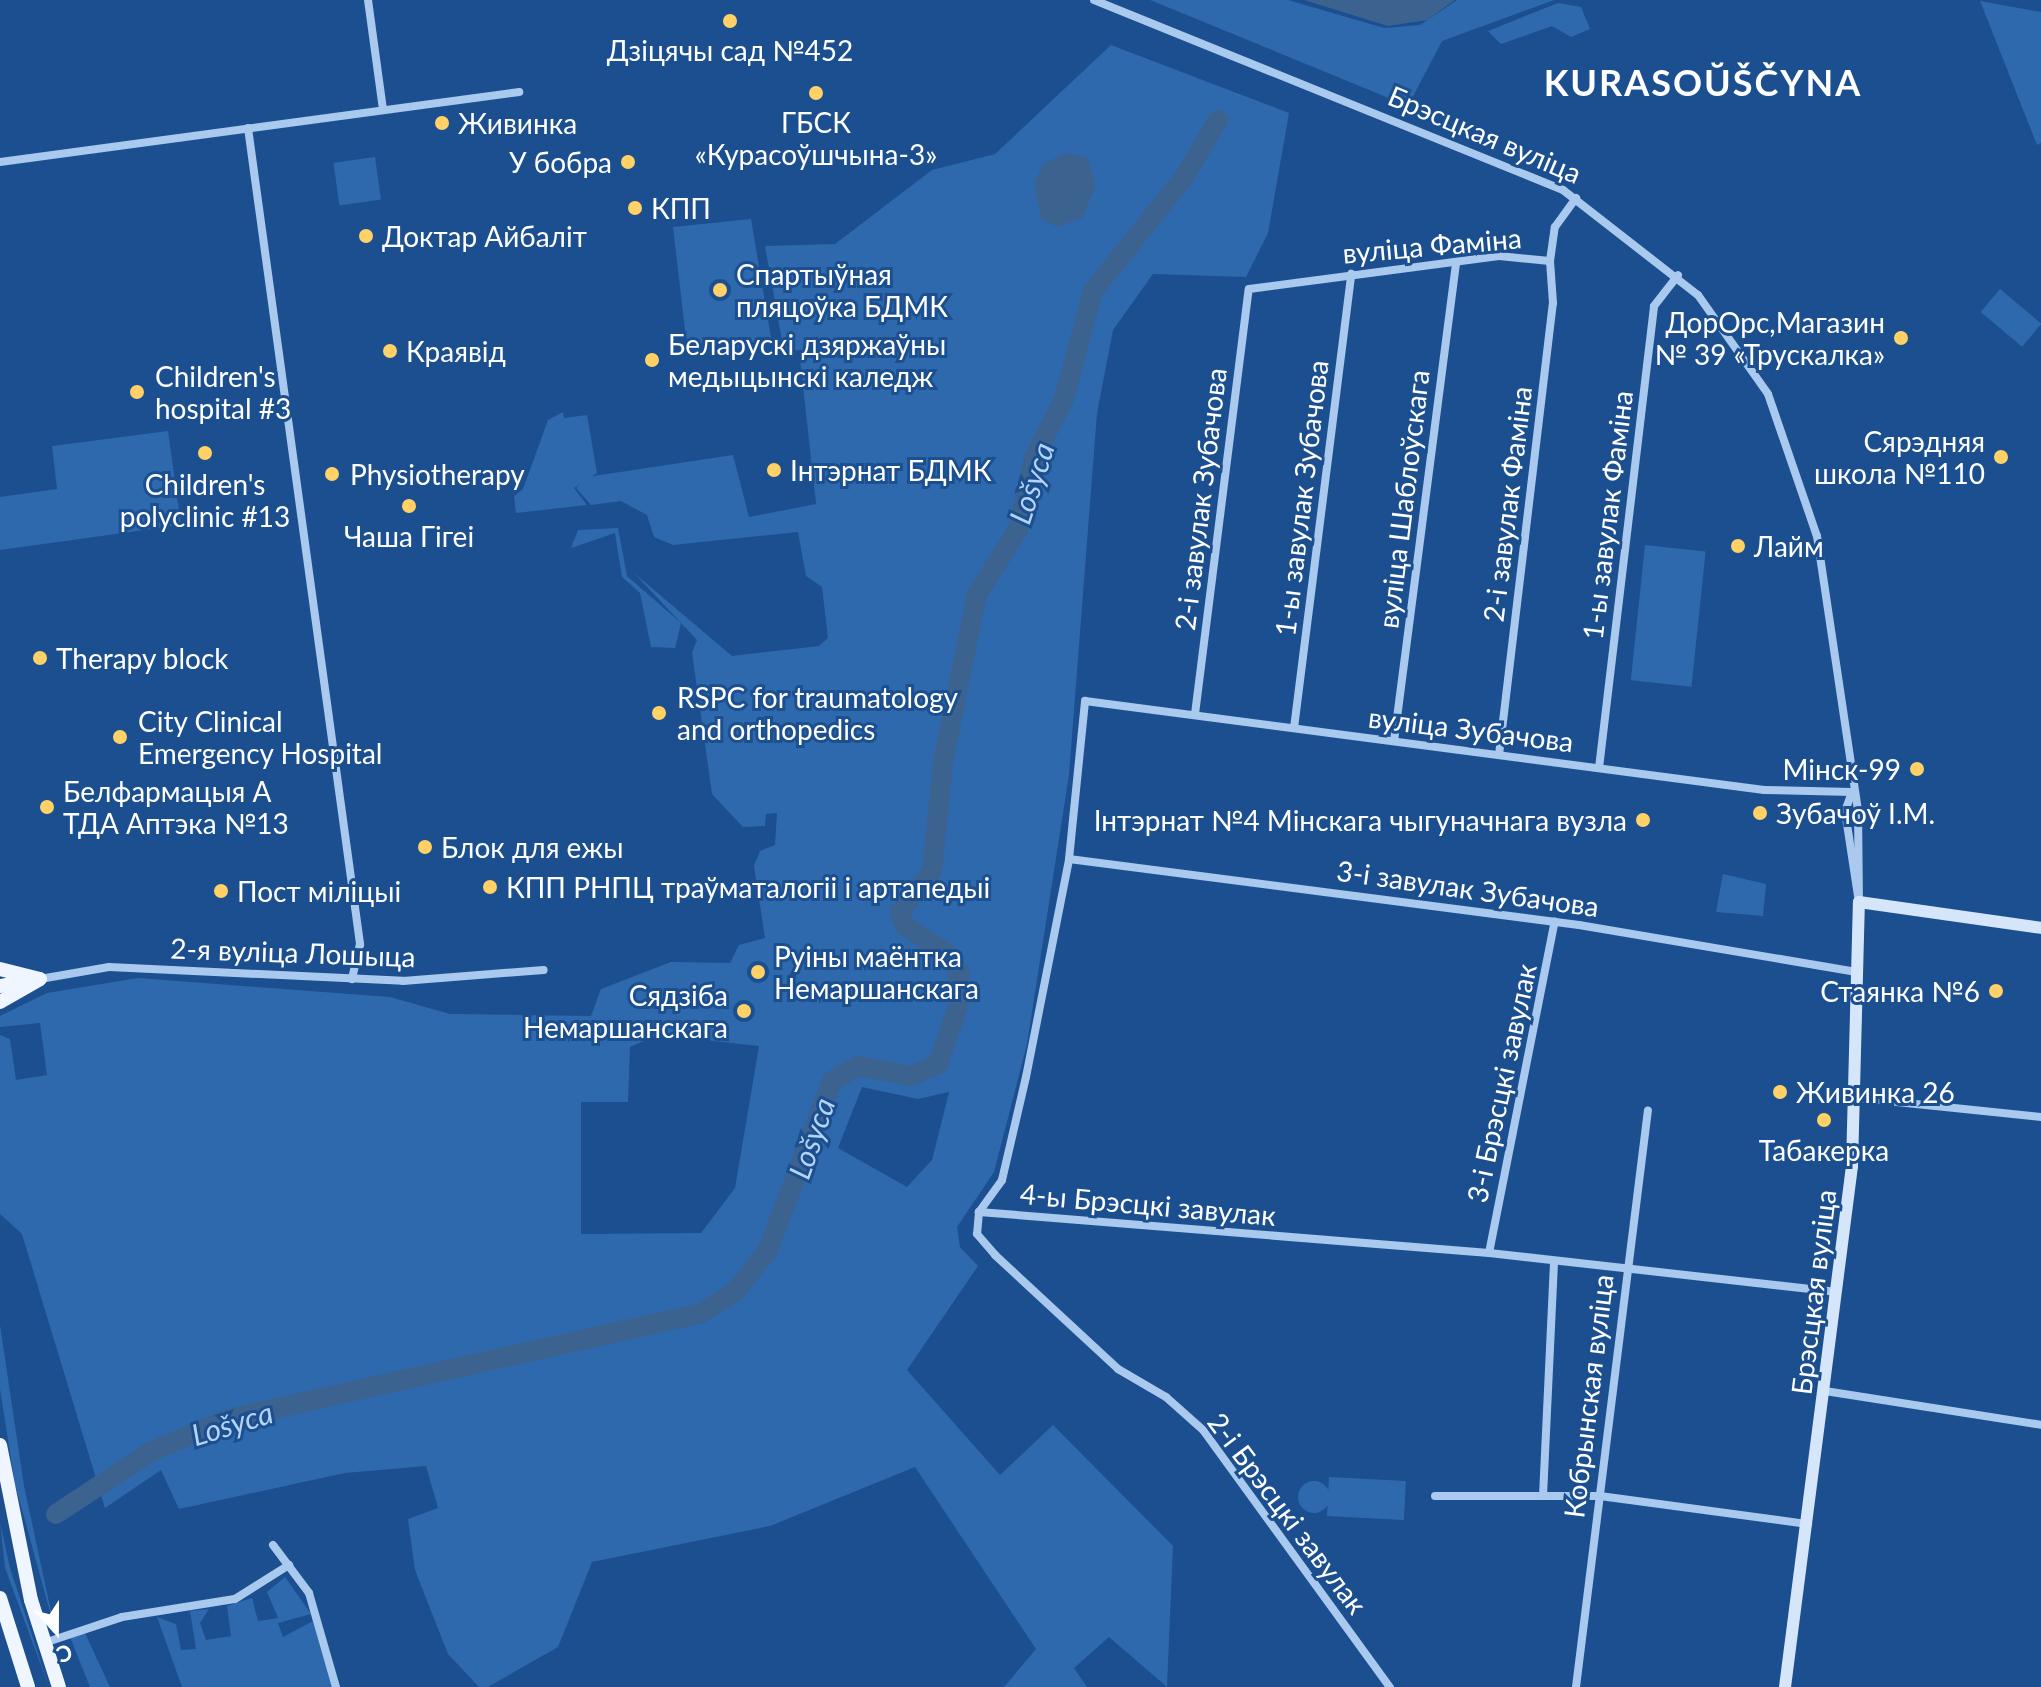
<!DOCTYPE html>
<meta charset="utf-8">
<style>
body{margin:0}
#map{position:relative;width:2041px;height:1687px;overflow:hidden;background:#1b4f8f;font-family:Lato,sans-serif}
div>[style]{position:absolute}
[style*='--x']{left:calc(var(--x)*1px);top:calc(var(--y)*1px);width:calc(var(--w)*1px);rotate:calc(var(--a)*1deg)}
.green>*{inset:0;background:#2e69ad;transform-origin:0 0}
.round{border-radius:50%}
.water>*{inset:0;background:#3c6290}
.river>*{height:20px;margin:-10px;padding:0 10px;transform-origin:10px;border-radius:10px;background:#3c6290}
.street>*{height:8px;margin:-4px;padding:0 4px;transform-origin:4px;border-radius:4px;background:#a9c9ee}
.secondary>*{height:12px;margin:-6px;padding:0 6px;transform-origin:6px;border-radius:6px;background:#d6e6fa}
.primary>*{height:14px;margin:-7px;padding:0 7px;transform-origin:7px;border-radius:7px;background:#f0f6ff}
.dots>*{width:22px;height:22px;translate:-50% -50%;box-sizing:border-box;border:4px solid #1b4f8f;border-radius:50%}
span{translate:-50% -50%;white-space:nowrap;text-align:center;line-height:1.15;-webkit-text-stroke:6px #1b4f8f;paint-order:stroke}
.poi-label{font-size:28px;color:#fff}
.left{translate:0 -50%;text-align:left}
.right{translate:-100% -50%;text-align:right}
.street-label{font-size:28px;color:#fff}
.water-label{font-size:30px;color:#b5d3f5;font-style:italic}
.district-label{font-size:36px;color:#fff;font-weight:700;letter-spacing:2px}
.north{position:absolute;left:16px;top:1591px;width:80px;height:80px;-webkit-text-stroke:6px #1b4f8f;paint-order:stroke;rotate:159deg;font-size:22px;font-weight:700;line-height:32px;text-align:center;color:#fff}
.north::after{content:'';display:block;margin:auto;width:28px;height:36px;background:#fff;clip-path:polygon(50% 0,100% 100%,50% 72%,0 100%)}
</style>
<div id="map">
<div class="green">
<i style="clip-path:polygon(1150px 0,1288px 0,1384px 28px,1420px 25px,1457px 0,1554px 0,1442px 41px,1408px 106px)"></i>
<i style="clip-path:polygon(1980px 1px,2041px 12px,2041px 143px,2037px 145px)"></i>
<i style="clip-path:polygon(1558px 3px,1581px 7px,1590px 29px,1571px 37px,1552px 26px,1501px 44px,1488px 31px)"></i>
<i style="clip-path:polygon(evenodd,1111px 45px,1289px 113px,1268px 233px,1246px 277px,1153px 274px,1113px 330px,1097px 413px,1069px 775px,1027px 1044px,994px 1172px,957px 1227px,960px 1247px,978px 1266px,907px 1370px,1000px 1475px,1053px 1425px,1173px 1546px,1167px 1687px,1109px 1637px,1074px 1668px,1087px 1687px,1004px 1687px,1036px 1649px,915px 1467px,770px 1526px,592px 1562px,558px 1647px,488px 1687px,479px 1687px,448px 1654px,415px 1570px,408px 1519px,438px 1508px,426px 1466px,345px 1473px,179px 1509px,161px 1470px,105px 1508px,22px 1234px,0 1214px,0 1035px,10px 1039px,16px 1080px,47px 1075px,40px 1023px,0 1027px,0 1016px,47px 993px,138px 978px,390px 997px,450px 1014px,591px 1016px,601px 989px,671px 962px,730px 963px,739px 945px,765px 938px,754px 866px,760px 851px,775px 845px,777px 813px,766px 814px,765px 826px,743px 827px,712px 794px,692px 653px,697px 640px,634px 573px,732px 656px,819px 646px,828px 638px,822px 587px,806px 576px,798px 532px,673px 545px,654px 537px,647px 515px,621px 501px,591px 505px,576px 488px,587px 477px,733px 455px,749px 517px,816px 504px,799px 350px,784px 352px,765px 246px,835px 244px,932px 170px,995px 154px,1111px 45px,658px 1035px,759px 1046px,735px 1188px,701px 1233px,581px 1234px,581px 1102px,628px 1102px,630px 1047px,658px 1035px,1111px 45px,862px 1087px,918px 1099px,949px 1092px,932px 1160px,907px 1187px,838px 1148px,862px 1087px)"></i>
<i style="left:375px;top:157px;width:43px;height:42px;rotate:82deg"></i>
<i style="clip-path:polygon(751px 219px,772px 343px,701px 354px,687px 347px,673px 227px)"></i>
<i style="left:2000px;top:289px;width:54px;height:30px;rotate:40deg"></i>
<i style="clip-path:polygon(563px 412px,564px 418px,587px 415px,597px 473px,574px 488px,587px 505px,516px 513px,514px 496px,523px 489px,548px 420px)"></i>
<i style="clip-path:polygon(168px 431px,181px 525px,0 550px,0 497px,57px 489px,52px 446px)"></i>
<i style="clip-path:polygon(618px 528px,627px 576px,681px 623px,675px 648px,651px 647px,640px 593px,622px 577px,615px 533px,571px 548px,578px 530px)"></i>
<i style="left:1645px;top:545px;width:61px;height:136px;rotate:6deg"></i>
<i style="clip-path:polygon(1723px 874px,1766px 884px,1763px 916px,1716px 912px)"></i>
<i style="clip-path:polygon(0 1325px,24px 1486px,55px 1630px,15px 1484px,0 1389px)"></i>
<i style="left:1329px;top:1477px;width:77px;height:39px;rotate:3deg"></i>
<i class="round" style="left:1298px;top:1481px;width:32px;height:32px"></i>
<i style="clip-path:polygon(0 1522px,10px 1568px,49px 1687px,5px 1568px)"></i>
<i style="clip-path:polygon(285px 1577px,311px 1614px,278px 1623px,283px 1637px,313px 1621px,332px 1687px,182px 1687px,157px 1617px,176px 1624px,181px 1650px,196px 1649px,190px 1611px,209px 1609px,200px 1623px,206px 1640px,231px 1636px,227px 1606px,252px 1598px,258px 1621px,278px 1618px,267px 1592px)"></i>
<i style="clip-path:polygon(85px 1633px,110px 1687px,90px 1687px,70px 1637px)"></i>
</div>
<div class="water">
<i style="clip-path:polygon(1304px 0,1455px 0,1427px 20px,1388px 26px)"></i>
<i style="clip-path:polygon(1065px 153px,1087px 157px,1096px 186px,1082px 218px,1057px 227px,1041px 219px,1034px 184px,1043px 164px)"></i>
</div>
<div class="river">
<i style="--x:56;--y:1514;--w:113;--a:-33.4"></i>
<i style="--x:150;--y:1452;--w:85;--a:-22.9"></i>
<i style="--x:228;--y:1419;--w:485;--a:-12.6"></i>
<i style="--x:701;--y:1313;--w:40;--a:-32"></i>
<i style="--x:735;--y:1292;--w:53;--a:-51.8"></i>
<i style="--x:768;--y:1250;--w:181;--a:-69.3"></i>
<i style="--x:832;--y:1081;--w:30;--a:-30"></i>
<i style="--x:858;--y:1066;--w:54;--a:10.7"></i>
<i style="--x:911;--y:1076;--w:30;--a:-24"></i>
<i style="--x:938;--y:1064;--w:60;--a:-70.7"></i>
<i style="--x:958;--y:1007;--w:35;--a:-88"></i>
<i style="--x:959;--y:972;--w:24;--a:-125"></i>
<i style="--x:945;--y:952;--w:48;--a:-147"></i>
<i style="--x:905;--y:926;--w:15;--a:-110"></i>
<i style="--x:900;--y:912;--w:52;--a:-52"></i>
<i style="--x:932;--y:871;--w:110;--a:-84.2"></i>
<i style="--x:943;--y:762;--w:171;--a:-78.6"></i>
<i style="--x:977;--y:594;--w:76;--a:-57.4"></i>
<i style="--x:1018;--y:530;--w:74;--a:-77.5"></i>
<i style="--x:1034;--y:458;--w:66;--a:-63"></i>
<i style="--x:1064;--y:399;--w:112;--a:-75"></i>
<i style="--x:1093;--y:291;--w:147;--a:-51.3"></i>
<i style="--x:1185;--y:176;--w:65;--a:-59.5"></i>
</div>
<div class="street">
<i style="--x:368;--y:0;--w:111;--a:82.2"></i>
<i style="--x:1094;--y:0;--w:506;--a:22.05"></i>
<i style="--x:1563;--y:190;--w:171;--a:37.9"></i>
<i style="--x:1698;--y:295;--w:121;--a:54.7"></i>
<i style="--x:1768;--y:394;--w:150;--a:71"></i>
<i style="--x:1817;--y:536;--w:276;--a:81.5"></i>
<i style="--x:1858;--y:809;--w:93;--a:89.4"></i>
<i style="--x:248;--y:128;--w:824;--a:82.18"></i>
<i style="--x:360;--y:944;--w:36;--a:103"></i>
<i style="--x:0;--y:162;--w:524;--a:-7.68"></i>
<i style="--x:1195;--y:714;--w:428;--a:-82.8"></i>
<i style="--x:1249;--y:289;--w:252;--a:-7.5"></i>
<i style="--x:1499;--y:256;--w:51;--a:5.6"></i>
<i style="--x:1550;--y:261;--w:34;--a:-82"></i>
<i style="--x:1555;--y:227;--w:36;--a:-54"></i>
<i style="--x:1294;--y:728;--w:458;--a:-82.8"></i>
<i style="--x:1394;--y:741;--w:483;--a:-82.6"></i>
<i style="--x:1499;--y:755;--w:455;--a:-83.2"></i>
<i style="--x:1553;--y:303;--w:42;--a:-94.1"></i>
<i style="--x:1599;--y:768;--w:465;--a:-83.2"></i>
<i style="--x:1654;--y:306;--w:39;--a:-52"></i>
<i style="--x:1852;--y:792;--w:20;--a:110"></i>
<i style="--x:1845;--y:811;--w:92;--a:81.3"></i>
<i style="--x:1069;--y:859;--w:514;--a:7.37"></i>
<i style="--x:1579;--y:925;--w:283;--a:9.6"></i>
<i style="--x:40;--y:979;--w:70;--a:-9.9"></i>
<i style="--x:109;--y:967;--w:294;--a:2.7"></i>
<i style="--x:403;--y:981;--w:141;--a:-4.5"></i>
<i style="--x:1858;--y:1098;--w:184;--a:5.9"></i>
<i style="--x:979;--y:1212;--w:22;--a:95"></i>
<i style="--x:977;--y:1234;--w:28;--a:49"></i>
<i style="--x:995;--y:1255;--w:168;--a:42.8"></i>
<i style="--x:1118;--y:1369;--w:56;--a:30.3"></i>
<i style="--x:1166;--y:1397;--w:50;--a:41.7"></i>
<i style="--x:1203;--y:1430;--w:318;--a:54"></i>
<i style="--x:1489;--y:1253;--w:338;--a:-78.8"></i>
<i style="--x:1837;--y:1292;--w:350;--a:-173.6"></i>
<i style="--x:1489;--y:1253;--w:512;--a:-175.4"></i>
<i style="--x:979;--y:1212;--w:39;--a:-54"></i>
<i style="--x:1002;--y:1180;--w:106;--a:-76.9"></i>
<i style="--x:1026;--y:1077;--w:222;--a:-78.8"></i>
<i style="--x:1069;--y:859;--w:159;--a:-84.2"></i>
<i style="--x:1085;--y:701;--w:685;--a:7.47"></i>
<i style="--x:1764;--y:790;--w:88;--a:1.3"></i>
<i style="--x:1825;--y:1391;--w:219;--a:8.9"></i>
<i style="--x:1435;--y:1496;--w:165;--a:0"></i>
<i style="--x:1600;--y:1496;--w:210;--a:7.7"></i>
<i style="--x:1543;--y:1496;--w:235;--a:-87.3"></i>
<i style="--x:273;--y:1545;--w:60;--a:53.1"></i>
<i style="--x:309;--y:1593;--w:98;--a:74"></i>
<i style="--x:44;--y:1643;--w:82;--a:-18.4"></i>
<i style="--x:122;--y:1617;--w:114;--a:-9.1"></i>
<i style="--x:235;--y:1599;--w:64;--a:-32.2"></i>
<i style="--x:1576;--y:1687;--w:581;--a:-82.89"></i>
</div>
<div class="secondary">
<i style="--x:1785;--y:1687;--w:525;--a:-82.67"></i>
<i style="--x:1852;--y:1166;--w:264;--a:-88.5"></i>
<i style="--x:1859;--y:902;--w:184;--a:8.1"></i>
</div>
<div class="primary">
<i style="--x:0;--y:969;--w:41;--a:14"></i>
<i style="--x:0;--y:986;--w:28;--a:-10"></i>
<i style="--x:0;--y:1002;--w:46;--a:-29.9"></i>
<i style="--x:0;--y:1445;--w:158;--a:78.7"></i>
<i style="--x:31;--y:1600;--w:91;--a:72.2"></i>
<i style="--x:0;--y:1598;--w:93;--a:72.5"></i>
</div>
<div class="dots">
<i style="left:730px;top:21px;background:#ffd166"></i>
<i style="left:816px;top:93px;background:#ffd166"></i>
<i style="left:442px;top:123px;background:#ffd166"></i>
<i style="left:628px;top:162px;background:#ffd166"></i>
<i style="left:635px;top:208px;background:#ffd166"></i>
<i style="left:366px;top:236px;background:#ffd166"></i>
<i style="left:720px;top:290px;background:#ffd166"></i>
<i style="left:1901px;top:338px;background:#ffd166"></i>
<i style="left:390px;top:351px;background:#ffd166"></i>
<i style="left:652px;top:360px;background:#ffd166"></i>
<i style="left:137px;top:392px;background:#ffd166"></i>
<i style="left:205px;top:453px;background:#ffd166"></i>
<i style="left:2001px;top:457px;background:#ffd166"></i>
<i style="left:774px;top:470px;background:#ffd166"></i>
<i style="left:332px;top:474px;background:#ffd166"></i>
<i style="left:409px;top:506px;background:#ffd166"></i>
<i style="left:1738px;top:546px;background:#ffd166"></i>
<i style="left:40px;top:658px;background:#ffd166"></i>
<i style="left:659px;top:713px;background:#ffd166"></i>
<i style="left:120px;top:737px;background:#ffd166"></i>
<i style="left:1917px;top:769px;background:#ffd166"></i>
<i style="left:47px;top:807px;background:#ffd166"></i>
<i style="left:1760px;top:813px;background:#ffd166"></i>
<i style="left:1643px;top:820px;background:#ffd166"></i>
<i style="left:425px;top:847px;background:#ffd166"></i>
<i style="left:490px;top:887px;background:#ffd166"></i>
<i style="left:221px;top:891px;background:#ffd166"></i>
<i style="left:758px;top:972px;background:#ffd166"></i>
<i style="left:1996px;top:991px;background:#ffd166"></i>
<i style="left:744px;top:1011px;background:#ffd166"></i>
<i style="left:1780px;top:1092px;background:#ffd166"></i>
<i style="left:1824px;top:1120px;background:#ffd166"></i>
</div>
<div class="poi-label">
<span style="left:730px;top:50px">Дзіцячы сад №452</span>
<span style="left:816px;top:138px">ГБСК<br>«Курасоўшчына-3»</span>
<span class="left" style="left:458px;top:123px">Живинка</span>
<span class="right" style="left:612px;top:162px">У бобра</span>
<span class="left" style="left:651px;top:208px">КПП</span>
<span class="left" style="left:382px;top:236px">Доктар Айбаліт</span>
<span class="left" style="left:736px;top:290px">Спартыўная<br>пляцоўка БДМК</span>
<span class="right" style="left:1885px;top:338px">ДорОрс,Магазин<br>№ 39 «Трускалка»</span>
<span class="left" style="left:668px;top:360px">Беларускі дзяржаўны<br>медыцынскі каледж</span>
<span class="left" style="left:406px;top:351px">Краявід</span>
<span class="left" style="left:155px;top:392px">Children's<br>hospital #3</span>
<span class="right" style="left:1985px;top:457px">Сярэдняя<br>школа №110</span>
<span class="left" style="left:790px;top:470px">Інтэрнат БДМК</span>
<span class="left" style="left:350px;top:474px">Physiotherapy</span>
<span style="left:205px;top:500px">Children's<br>polyclinic #13</span>
<span style="left:409px;top:536px">Чаша Гігеі</span>
<span class="left" style="left:1754px;top:546px">Лайм</span>
<span class="left" style="left:56px;top:658px">Therapy block</span>
<span class="left" style="left:677px;top:713px">RSPC for traumatology<br>and orthopedics</span>
<span class="left" style="left:138px;top:737px">City Clinical<br>Emergency Hospital</span>
<span class="right" style="left:1901px;top:769px">Мінск-99</span>
<span class="left" style="left:63px;top:807px">Белфармацыя А<br>ТДА Аптэка №13</span>
<span class="left" style="left:1776px;top:813px">Зубачоў І.М.</span>
<span class="right" style="left:1627px;top:820px">Інтэрнат №4 Мінскага чыгуначнага вузла</span>
<span class="left" style="left:441px;top:847px">Блок для ежы</span>
<span class="left" style="left:506px;top:887px">КПП РНПЦ траўматалогіі і артапедыі</span>
<span class="left" style="left:237px;top:891px">Пост міліцыі</span>
<span class="left" style="left:774px;top:972px">Руіны маёнтка<br>Немаршанскага</span>
<span class="right" style="left:1980px;top:991px">Стаянка №6</span>
<span class="right" style="left:728px;top:1011px">Сядзіба<br>Немаршанскага</span>
<span class="left" style="left:1796px;top:1092px">Живинка 26</span>
<span style="left:1824px;top:1150px">Табакерка</span>
</div>
<div class="street-label">
<span style="left:1485px;top:134px;rotate:23deg">Брэсцкая вуліца</span>
<span style="left:1432px;top:245px;rotate:-5deg">вуліца Фаміна</span>
<span style="left:1301px;top:498px;rotate:-83deg">1-ы завулак Зубачова</span>
<span style="left:1200px;top:499px;rotate:-83deg">2-і завулак Зубачова</span>
<span style="left:1403px;top:499px;rotate:-83deg">вуліца Шаблоўскага</span>
<span style="left:1507px;top:504px;rotate:-83deg">2-і завулак Фаміна</span>
<span style="left:1607px;top:515px;rotate:-83deg">1-ы завулак Фаміна</span>
<span style="left:1471px;top:729px;rotate:7deg">вуліца Зубачова</span>
<span style="left:1468px;top:888px;rotate:8deg">3-і завулак Зубачова</span>
<span style="left:293px;top:952px;rotate:2deg">2-я вуліца Лошыца</span>
<span style="left:1501px;top:1083px;rotate:-78deg">3-і Брэсцкі завулак</span>
<span style="left:1148px;top:1204px;rotate:5deg">4-ы Брэсцкі завулак</span>
<span style="left:1813px;top:1292px;rotate:-83deg">Брэсцкая вуліца</span>
<span style="left:1588px;top:1396px;rotate:-83deg">Кобрынская вуліца</span>
<span style="left:1288px;top:1513px;rotate:53deg">2-і Брэсцкі завулак</span>
</div>
<div class="water-label">
<span style="left:1031px;top:483px;rotate:-72deg">Lošyca</span>
<span style="left:811px;top:1138px;rotate:-71deg">Lošyca</span>
<span style="left:232px;top:1423px;rotate:-17deg">Lošyca</span>
</div>
<div class="district-label">
<span style="left:1703px;top:83px">KURASOŬŠČYNA</span>
</div>
<div class="north">С</div>
</div>
